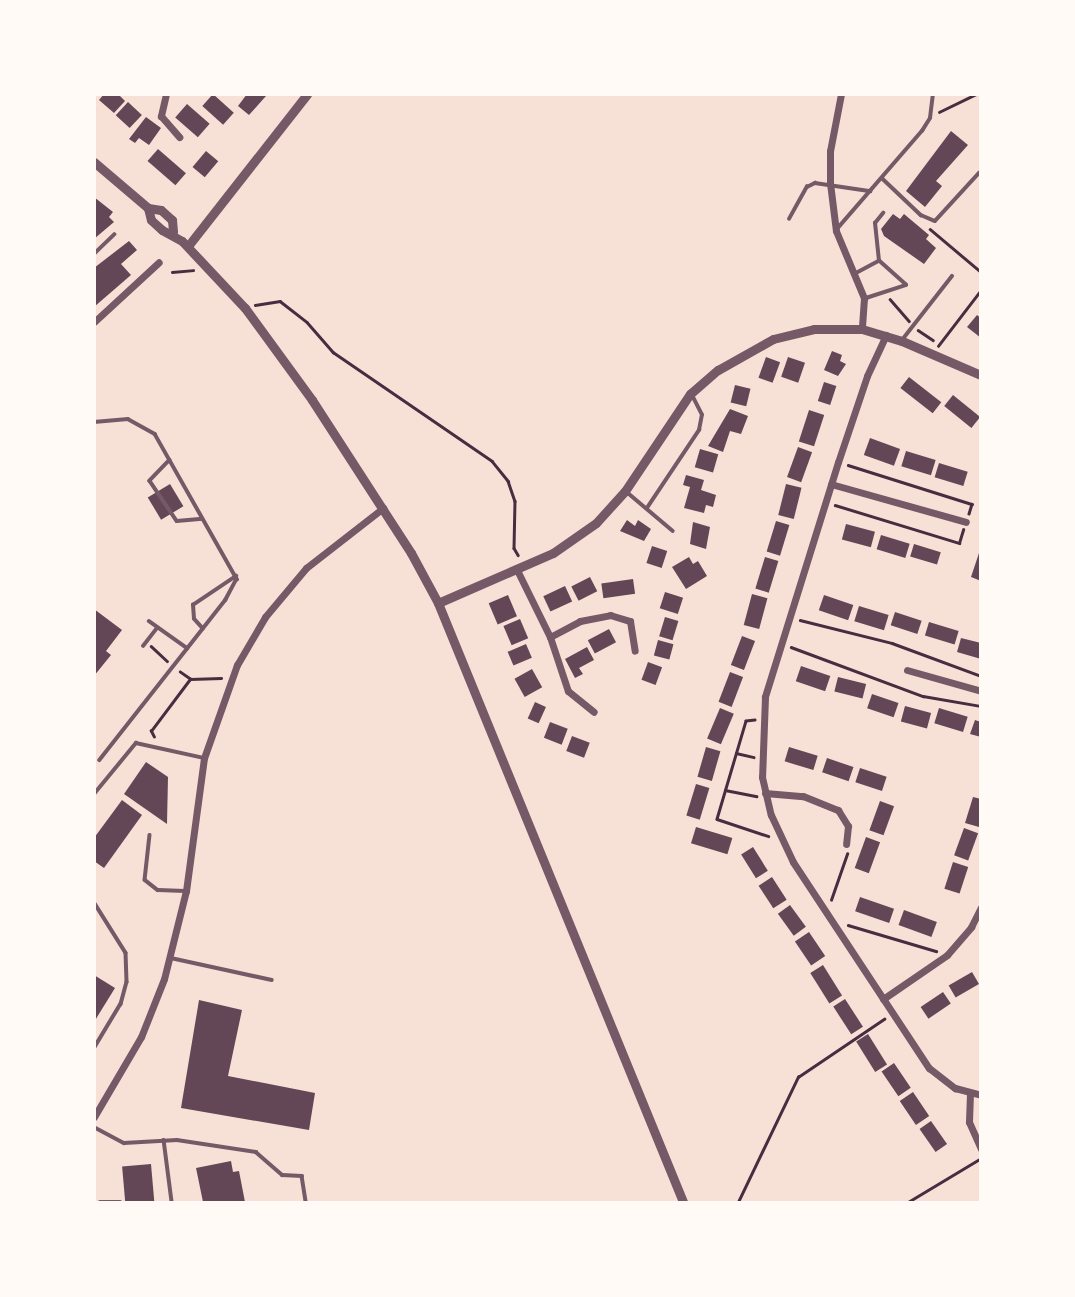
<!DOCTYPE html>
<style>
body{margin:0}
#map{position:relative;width:1075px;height:1297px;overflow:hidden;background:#f7e1d7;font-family:"Work Sans",sans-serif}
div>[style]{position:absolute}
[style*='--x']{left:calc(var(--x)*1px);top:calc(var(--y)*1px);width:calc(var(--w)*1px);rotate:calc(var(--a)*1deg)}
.building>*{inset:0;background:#644757;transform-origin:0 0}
.path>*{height:2.5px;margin:-1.25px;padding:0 1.25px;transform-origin:1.25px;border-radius:1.25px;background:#4a2c40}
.service>*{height:3.5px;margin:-1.75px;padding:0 1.75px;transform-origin:1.75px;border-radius:1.75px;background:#755966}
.minor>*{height:7px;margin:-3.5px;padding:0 3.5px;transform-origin:3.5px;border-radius:3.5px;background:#755966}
.tertiary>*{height:9px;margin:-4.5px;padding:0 4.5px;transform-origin:4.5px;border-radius:4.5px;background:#755966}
span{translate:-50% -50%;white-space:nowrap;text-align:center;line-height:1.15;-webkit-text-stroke:6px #fffaf5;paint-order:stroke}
.frame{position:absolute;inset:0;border:96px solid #fffaf5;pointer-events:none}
</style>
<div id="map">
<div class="building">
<i style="clip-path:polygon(104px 94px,118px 94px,125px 101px,114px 113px,99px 100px)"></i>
<i style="left:213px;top:94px;width:28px;height:16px;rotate:42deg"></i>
<i style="clip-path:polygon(247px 94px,266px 96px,249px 115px,238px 106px)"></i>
<i style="left:128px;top:102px;width:19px;height:18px;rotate:43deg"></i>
<i style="left:187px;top:104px;width:30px;height:18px;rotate:41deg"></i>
<i style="clip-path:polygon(146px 117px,161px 128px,149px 145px,139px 138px,135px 143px,129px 139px)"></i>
<i style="clip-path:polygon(951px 131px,968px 145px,936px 181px,942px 186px,925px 207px,906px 191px)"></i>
<i style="left:158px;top:149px;width:37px;height:16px;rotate:41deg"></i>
<i style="left:206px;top:151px;width:16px;height:21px;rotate:40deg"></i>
<i style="clip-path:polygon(94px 197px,113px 212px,109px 217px,114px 222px,94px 239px)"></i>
<i style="clip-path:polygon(893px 214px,900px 219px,904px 214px,929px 235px,926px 239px,936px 248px,924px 264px,884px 236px,881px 229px)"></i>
<i style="clip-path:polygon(129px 241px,137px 250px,121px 264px,131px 275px,94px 307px,94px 268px)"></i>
<i style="clip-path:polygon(977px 315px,981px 318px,981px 338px,967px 327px)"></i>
<i style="clip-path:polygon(832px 351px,842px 355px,840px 361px,846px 364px,838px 376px,824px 370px)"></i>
<i style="left:766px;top:357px;width:15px;height:22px;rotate:20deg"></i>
<i style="left:788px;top:357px;width:18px;height:21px;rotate:19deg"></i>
<i style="left:909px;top:377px;width:41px;height:14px;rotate:38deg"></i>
<i style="left:824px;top:382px;width:13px;height:20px;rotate:18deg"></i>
<i style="left:735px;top:385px;width:16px;height:18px;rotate:14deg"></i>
<i style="left:953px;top:395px;width:35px;height:14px;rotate:39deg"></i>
<i style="clip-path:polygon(730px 409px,748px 416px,741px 434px,730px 431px,723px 452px,708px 446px)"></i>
<i style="left:809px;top:410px;width:16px;height:33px;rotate:18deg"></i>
<i style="left:870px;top:438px;width:32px;height:18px;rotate:20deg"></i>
<i style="left:798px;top:447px;width:15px;height:32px;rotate:20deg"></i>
<i style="left:700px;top:449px;width:19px;height:19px;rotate:16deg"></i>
<i style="left:906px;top:451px;width:31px;height:16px;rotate:17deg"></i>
<i style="left:939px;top:463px;width:30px;height:15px;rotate:17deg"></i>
<i style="clip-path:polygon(686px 475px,704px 480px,701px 490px,716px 495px,713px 507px,706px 505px,704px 513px,684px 508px,690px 487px,683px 485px)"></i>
<i style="left:170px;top:484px;width:26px;height:26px;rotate:59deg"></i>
<i style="left:786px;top:484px;width:16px;height:32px;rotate:14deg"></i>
<i style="clip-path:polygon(627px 520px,635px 526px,638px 520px,651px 529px,644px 541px,620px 531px)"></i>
<i style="left:776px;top:521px;width:14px;height:32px;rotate:17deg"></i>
<i style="clip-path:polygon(693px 522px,710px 527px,706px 549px,690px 544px)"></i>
<i style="left:846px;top:524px;width:30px;height:16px;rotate:15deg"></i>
<i style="left:881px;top:535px;width:30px;height:15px;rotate:17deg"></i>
<i style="left:914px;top:544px;width:28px;height:13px;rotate:17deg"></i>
<i style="left:652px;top:546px;width:16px;height:18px;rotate:18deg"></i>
<i style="clip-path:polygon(980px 550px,981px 551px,981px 581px,971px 577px)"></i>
<i style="clip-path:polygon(689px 557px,693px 564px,698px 561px,707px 576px,686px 589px,672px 567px)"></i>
<i style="left:765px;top:557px;width:14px;height:33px;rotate:17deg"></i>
<i style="left:590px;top:577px;width:16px;height:21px;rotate:63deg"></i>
<i style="left:633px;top:579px;width:15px;height:32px;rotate:82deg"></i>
<i style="left:565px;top:586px;width:17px;height:24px;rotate:65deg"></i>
<i style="left:665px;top:592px;width:19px;height:17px;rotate:18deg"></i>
<i style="left:752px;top:594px;width:16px;height:32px;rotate:15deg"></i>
<i style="left:508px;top:595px;width:23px;height:21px;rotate:67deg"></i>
<i style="left:824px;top:595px;width:31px;height:16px;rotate:19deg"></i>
<i style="left:859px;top:606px;width:31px;height:16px;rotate:17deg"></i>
<i style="clip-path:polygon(94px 609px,122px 630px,106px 651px,111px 655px,94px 676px)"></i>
<i style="left:895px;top:612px;width:28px;height:14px;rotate:18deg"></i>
<i style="left:665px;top:617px;width:14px;height:20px;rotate:17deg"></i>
<i style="left:520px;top:619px;width:21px;height:18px;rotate:67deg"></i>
<i style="left:929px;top:622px;width:31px;height:14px;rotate:17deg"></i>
<i style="left:609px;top:629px;width:15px;height:24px;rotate:62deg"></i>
<i style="left:742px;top:636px;width:14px;height:31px;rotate:21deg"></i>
<i style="clip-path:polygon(961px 638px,981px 643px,981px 659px,957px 652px)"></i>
<i style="left:658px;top:640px;width:16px;height:16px;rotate:15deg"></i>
<i style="left:526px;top:644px;width:15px;height:20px;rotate:67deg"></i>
<i style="clip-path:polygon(587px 647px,594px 660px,579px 668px,583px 674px,575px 678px,565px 659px)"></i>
<i style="left:648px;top:662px;width:15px;height:19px;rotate:20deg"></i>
<i style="left:801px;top:666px;width:31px;height:16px;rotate:19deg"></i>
<i style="left:532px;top:669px;width:21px;height:20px;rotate:61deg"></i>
<i style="left:730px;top:672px;width:14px;height:32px;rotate:21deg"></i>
<i style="left:838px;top:677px;width:29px;height:15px;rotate:14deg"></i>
<i style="left:872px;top:694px;width:28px;height:15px;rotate:19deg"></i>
<i style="left:535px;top:702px;width:12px;height:18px;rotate:24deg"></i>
<i style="left:905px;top:706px;width:27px;height:16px;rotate:15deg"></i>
<i style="left:720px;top:708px;width:15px;height:33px;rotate:23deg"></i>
<i style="left:939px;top:708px;width:30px;height:16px;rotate:17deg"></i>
<i style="clip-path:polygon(975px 720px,981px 722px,981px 737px,970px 734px)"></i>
<i style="left:550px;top:722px;width:19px;height:17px;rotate:21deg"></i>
<i style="left:572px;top:736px;width:19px;height:16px;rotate:21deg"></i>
<i style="left:706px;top:747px;width:15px;height:31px;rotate:16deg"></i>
<i style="left:789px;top:747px;width:30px;height:15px;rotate:17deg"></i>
<i style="left:827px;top:758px;width:28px;height:15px;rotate:19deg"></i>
<i style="clip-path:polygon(146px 762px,168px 777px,167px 824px,124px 794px)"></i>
<i style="left:860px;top:768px;width:28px;height:15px;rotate:18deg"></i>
<i style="left:696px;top:784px;width:14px;height:33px;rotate:17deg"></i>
<i style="clip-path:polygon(973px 797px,981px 799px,979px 827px,965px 823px)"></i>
<i style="clip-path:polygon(122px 800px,142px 815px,104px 868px,94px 861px,94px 838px)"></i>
<i style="left:880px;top:801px;width:15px;height:31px;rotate:20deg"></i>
<i style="left:696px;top:827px;width:38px;height:17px;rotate:17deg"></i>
<i style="left:964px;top:828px;width:15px;height:29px;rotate:20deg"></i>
<i style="left:866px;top:837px;width:15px;height:33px;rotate:20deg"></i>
<i style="left:753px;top:847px;width:28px;height:14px;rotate:58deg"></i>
<i style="left:953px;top:862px;width:16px;height:28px;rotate:18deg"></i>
<i style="left:772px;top:877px;width:27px;height:16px;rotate:57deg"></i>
<i style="left:860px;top:897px;width:36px;height:15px;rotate:19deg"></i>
<i style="left:790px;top:905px;width:27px;height:15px;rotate:54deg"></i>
<i style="left:904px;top:910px;width:35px;height:16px;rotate:20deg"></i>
<i style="left:809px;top:932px;width:29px;height:17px;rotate:56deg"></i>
<i style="left:823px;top:965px;width:36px;height:15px;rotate:58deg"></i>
<i style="left:972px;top:972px;width:14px;height:27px;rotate:60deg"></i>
<i style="clip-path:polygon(94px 975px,115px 988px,94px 1022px)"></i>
<i style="left:943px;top:992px;width:14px;height:27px;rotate:56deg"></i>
<i style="left:845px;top:999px;width:33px;height:14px;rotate:57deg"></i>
<i style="clip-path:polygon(199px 1000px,242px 1010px,228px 1076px,315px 1093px,309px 1130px,181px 1108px)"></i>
<i style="left:868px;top:1034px;width:36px;height:14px;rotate:58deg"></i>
<i style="left:894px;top:1063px;width:30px;height:15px;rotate:56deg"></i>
<i style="left:913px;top:1092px;width:29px;height:16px;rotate:56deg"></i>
<i style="left:931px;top:1121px;width:28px;height:14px;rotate:55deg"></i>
<i style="clip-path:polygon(231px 1161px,233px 1172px,239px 1171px,245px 1202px,203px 1202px,196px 1168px)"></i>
<i style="left:151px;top:1164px;width:38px;height:29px;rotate:85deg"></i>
</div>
<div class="path">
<i style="--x:939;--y:112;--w:41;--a:-25.9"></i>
<i style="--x:930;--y:229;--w:67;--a:40.1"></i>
<i style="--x:172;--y:272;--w:21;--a:-5"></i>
<i style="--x:890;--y:299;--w:29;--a:49"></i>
<i style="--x:255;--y:305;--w:25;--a:-9"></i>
<i style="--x:280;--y:301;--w:34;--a:38"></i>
<i style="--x:307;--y:322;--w:40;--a:49"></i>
<i style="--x:333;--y:352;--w:193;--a:34.4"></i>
<i style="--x:492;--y:461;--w:26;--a:51"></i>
<i style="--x:508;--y:481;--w:21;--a:71"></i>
<i style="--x:515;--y:501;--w:47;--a:91.2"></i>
<i style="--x:514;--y:548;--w:8;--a:60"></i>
<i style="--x:918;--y:330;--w:18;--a:34"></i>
<i style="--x:938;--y:346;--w:71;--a:-52.5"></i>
<i style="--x:848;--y:465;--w:130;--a:17.5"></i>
<i style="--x:972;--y:504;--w:10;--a:107"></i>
<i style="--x:835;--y:505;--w:130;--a:17"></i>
<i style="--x:959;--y:543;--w:14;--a:-73"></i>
<i style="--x:800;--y:620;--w:95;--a:14"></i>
<i style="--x:892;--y:643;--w:95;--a:20.3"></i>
<i style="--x:151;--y:646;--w:22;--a:43"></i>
<i style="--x:791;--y:647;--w:141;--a:20.4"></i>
<i style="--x:923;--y:696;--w:59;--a:9.8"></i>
<i style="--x:190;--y:679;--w:31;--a:-2"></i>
<i style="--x:755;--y:720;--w:9;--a:174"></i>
<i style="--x:746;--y:721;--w:102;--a:106.5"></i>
<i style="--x:717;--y:819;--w:54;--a:18.4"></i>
<i style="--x:154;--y:737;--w:7;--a:-117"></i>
<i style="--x:151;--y:731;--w:65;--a:-53.1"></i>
<i style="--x:190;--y:679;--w:12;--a:-145"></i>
<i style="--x:736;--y:753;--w:18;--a:13"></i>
<i style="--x:725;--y:790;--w:32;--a:11"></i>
<i style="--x:831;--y:900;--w:49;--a:-70.8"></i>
<i style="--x:848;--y:925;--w:92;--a:16.5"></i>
<i style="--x:738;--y:1202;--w:139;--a:-64.4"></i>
<i style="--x:798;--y:1077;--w:104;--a:-34"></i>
<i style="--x:908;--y:1202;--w:82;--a:-31"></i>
</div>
<div class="service">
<i style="--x:882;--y:178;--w:54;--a:43.5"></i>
<i style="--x:921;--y:215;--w:15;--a:23"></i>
<i style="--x:935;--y:221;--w:65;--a:-47.5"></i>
<i style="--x:789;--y:219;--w:37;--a:-61"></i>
<i style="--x:807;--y:187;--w:9;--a:-27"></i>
<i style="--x:815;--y:183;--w:56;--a:8.3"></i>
<i style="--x:837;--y:229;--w:130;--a:-49.1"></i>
<i style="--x:922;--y:131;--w:15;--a:-58"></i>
<i style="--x:930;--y:118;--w:24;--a:-83"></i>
<i style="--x:94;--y:254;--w:28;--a:-44"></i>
<i style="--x:856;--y:273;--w:26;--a:-28"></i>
<i style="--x:866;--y:298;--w:42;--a:-18"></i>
<i style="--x:906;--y:285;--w:36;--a:-138"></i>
<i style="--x:879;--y:261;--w:38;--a:-96"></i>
<i style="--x:875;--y:223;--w:13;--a:-51"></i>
<i style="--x:902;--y:340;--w:81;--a:-52"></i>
<i style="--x:94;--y:422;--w:34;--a:-5"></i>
<i style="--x:128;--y:419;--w:31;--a:29"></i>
<i style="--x:155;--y:434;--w:167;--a:60.5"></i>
<i style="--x:237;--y:579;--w:24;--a:118"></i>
<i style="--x:226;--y:600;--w:204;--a:128.2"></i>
<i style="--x:170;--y:460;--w:29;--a:134"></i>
<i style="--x:150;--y:481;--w:48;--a:56"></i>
<i style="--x:177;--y:521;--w:25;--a:-5"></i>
<i style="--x:627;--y:492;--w:60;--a:40.3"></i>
<i style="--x:647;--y:508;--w:94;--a:-56.3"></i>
<i style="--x:699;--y:430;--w:15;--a:-79"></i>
<i style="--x:702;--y:415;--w:22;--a:-117"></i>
<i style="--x:149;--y:621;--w:47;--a:35.4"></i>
<i style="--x:203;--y:629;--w:13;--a:-132"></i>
<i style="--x:194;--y:619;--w:14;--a:-94"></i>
<i style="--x:193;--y:605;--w:52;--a:-34"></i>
<i style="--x:143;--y:646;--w:23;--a:-52"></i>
<i style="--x:94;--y:794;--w:66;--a:-50.5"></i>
<i style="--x:136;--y:743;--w:70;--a:12.4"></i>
<i style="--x:150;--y:835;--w:45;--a:96.3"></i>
<i style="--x:145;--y:880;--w:16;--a:38"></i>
<i style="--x:158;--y:890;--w:27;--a:2"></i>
<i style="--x:94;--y:902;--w:60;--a:57.9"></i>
<i style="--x:126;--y:953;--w:29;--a:88"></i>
<i style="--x:127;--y:982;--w:23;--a:105"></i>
<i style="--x:121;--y:1004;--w:52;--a:121"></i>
<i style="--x:171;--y:958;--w:103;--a:12.3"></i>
<i style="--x:94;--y:1127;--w:34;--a:28"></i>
<i style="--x:124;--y:1143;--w:53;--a:-3.2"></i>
<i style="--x:177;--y:1140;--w:80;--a:8.6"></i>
<i style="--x:256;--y:1152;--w:35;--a:41"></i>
<i style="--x:282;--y:1175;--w:20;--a:3"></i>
<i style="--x:302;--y:1176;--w:26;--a:81"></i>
<i style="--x:164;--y:1140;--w:63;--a:82.6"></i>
<i style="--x:100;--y:1202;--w:20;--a:0"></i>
</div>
<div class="minor">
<i style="--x:166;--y:94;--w:23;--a:103"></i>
<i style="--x:161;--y:116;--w:28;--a:49"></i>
<i style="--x:841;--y:94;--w:58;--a:100.9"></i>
<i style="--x:830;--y:151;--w:32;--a:90"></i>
<i style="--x:830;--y:183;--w:48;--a:82.9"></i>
<i style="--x:836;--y:231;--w:73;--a:67.3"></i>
<i style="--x:864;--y:298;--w:31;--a:94"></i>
<i style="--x:94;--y:322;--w:88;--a:-42.7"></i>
<i style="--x:886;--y:335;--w:45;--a:114.9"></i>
<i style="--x:867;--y:376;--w:91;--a:108.6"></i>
<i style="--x:838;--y:462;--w:246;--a:107.3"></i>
<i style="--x:765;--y:697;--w:80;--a:92.1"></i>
<i style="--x:762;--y:777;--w:39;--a:77"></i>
<i style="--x:771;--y:815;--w:52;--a:64.9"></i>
<i style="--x:793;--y:862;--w:247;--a:56.6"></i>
<i style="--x:929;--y:1068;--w:33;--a:38"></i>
<i style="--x:955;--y:1088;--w:27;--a:15"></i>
<i style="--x:831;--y:484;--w:140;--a:15.7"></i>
<i style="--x:517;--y:570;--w:75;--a:63.8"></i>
<i style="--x:550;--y:637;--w:57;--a:71.6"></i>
<i style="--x:568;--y:691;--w:33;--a:39"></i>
<i style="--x:550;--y:637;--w:34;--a:-28"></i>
<i style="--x:580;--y:621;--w:31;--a:-11"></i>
<i style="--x:610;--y:615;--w:21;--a:17"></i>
<i style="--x:630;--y:621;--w:30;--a:81"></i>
<i style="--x:907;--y:670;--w:77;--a:15.8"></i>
<i style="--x:765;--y:793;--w:38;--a:5"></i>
<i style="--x:803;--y:796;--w:38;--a:22"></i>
<i style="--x:838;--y:810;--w:19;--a:58"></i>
<i style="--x:848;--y:826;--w:18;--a:96"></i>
<i style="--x:883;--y:999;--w:78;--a:-34.5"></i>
<i style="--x:947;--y:955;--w:37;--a:-49"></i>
<i style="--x:971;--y:927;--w:22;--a:-63"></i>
<i style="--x:970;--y:1093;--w:29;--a:92"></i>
<i style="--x:969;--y:1122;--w:30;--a:66"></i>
<i style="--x:94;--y:1117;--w:93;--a:-59.6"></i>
<i style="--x:141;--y:1037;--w:62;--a:-68.4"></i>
<i style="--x:164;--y:979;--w:91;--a:-76"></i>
<i style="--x:186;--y:891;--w:134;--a:-82.3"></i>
<i style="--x:204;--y:758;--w:99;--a:-70.5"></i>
<i style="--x:237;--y:665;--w:56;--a:-59.7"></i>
<i style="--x:265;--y:617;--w:64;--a:-50.1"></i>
<i style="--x:306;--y:568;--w:98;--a:-37.9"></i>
</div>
<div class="tertiary">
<i style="--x:94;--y:162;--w:71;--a:40.4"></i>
<i style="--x:148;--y:208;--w:12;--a:76"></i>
<i style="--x:151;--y:220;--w:15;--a:42"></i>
<i style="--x:162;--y:230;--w:23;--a:29"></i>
<i style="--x:182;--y:241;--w:92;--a:46.8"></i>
<i style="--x:245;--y:308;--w:114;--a:53.9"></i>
<i style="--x:312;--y:400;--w:182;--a:57.1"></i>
<i style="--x:411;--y:553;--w:57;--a:61.6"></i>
<i style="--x:438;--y:603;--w:647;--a:67.75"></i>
<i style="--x:148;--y:208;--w:13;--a:9"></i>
<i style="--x:161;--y:210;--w:15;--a:42"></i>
<i style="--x:172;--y:220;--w:12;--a:85"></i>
<i style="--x:188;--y:246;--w:193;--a:-51.9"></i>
<i style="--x:438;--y:603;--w:125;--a:-23.5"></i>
<i style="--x:553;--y:553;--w:52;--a:-34.9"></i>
<i style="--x:596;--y:523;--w:43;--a:-47.8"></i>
<i style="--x:625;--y:491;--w:117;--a:-56.2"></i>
<i style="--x:690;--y:394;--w:37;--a:-41"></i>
<i style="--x:718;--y:370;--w:63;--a:-29.4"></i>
<i style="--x:773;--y:339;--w:42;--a:-13.7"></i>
<i style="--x:814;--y:329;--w:48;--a:0"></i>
<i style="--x:862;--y:329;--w:42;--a:16.7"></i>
<i style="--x:902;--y:341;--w:86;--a:23.3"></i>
</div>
<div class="frame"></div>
</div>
